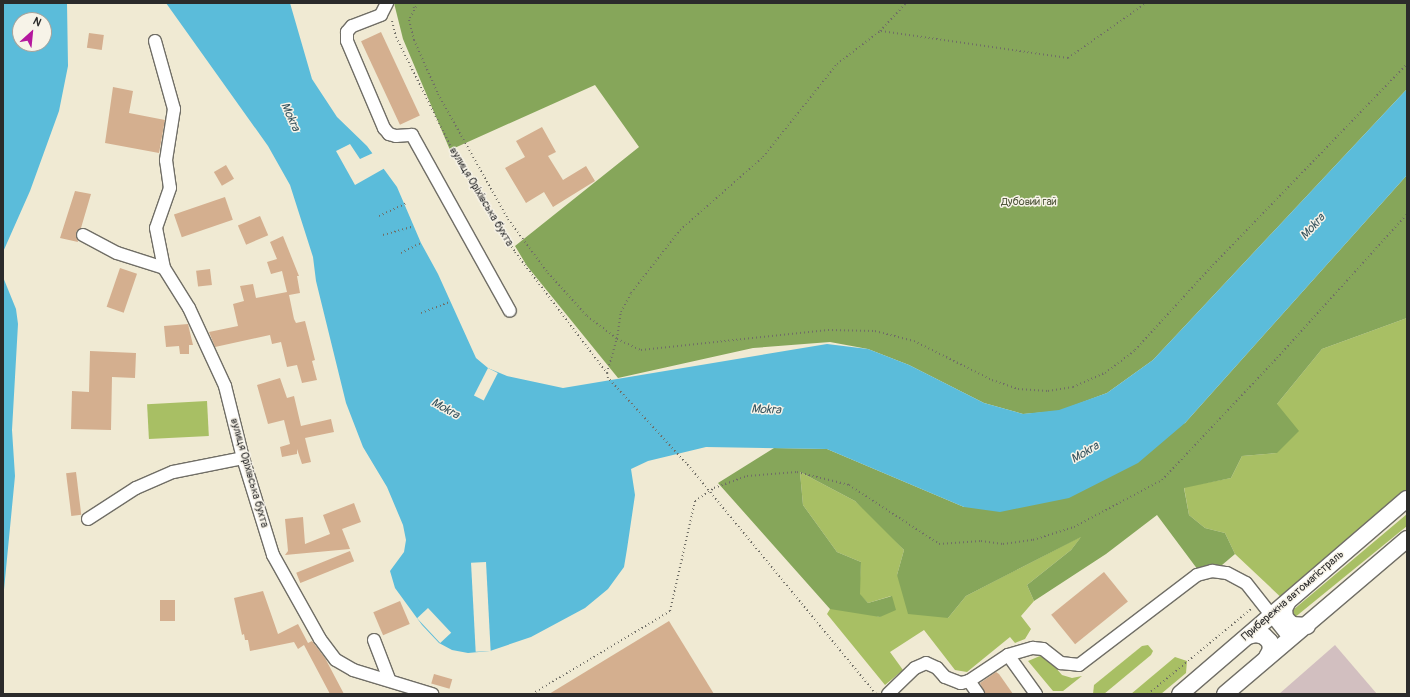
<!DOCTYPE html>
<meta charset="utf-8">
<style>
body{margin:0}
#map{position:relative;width:1410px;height:697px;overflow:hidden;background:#f0ead3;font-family:Pangolin,sans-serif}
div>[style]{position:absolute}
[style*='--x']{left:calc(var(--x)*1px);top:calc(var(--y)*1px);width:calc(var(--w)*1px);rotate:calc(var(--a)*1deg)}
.industrial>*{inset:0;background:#d2bfc0}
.green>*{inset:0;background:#a8bf64;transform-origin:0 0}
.forest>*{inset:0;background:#86a65a}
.water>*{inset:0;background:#5bbcda}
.pier>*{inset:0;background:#f0ead3;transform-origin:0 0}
.building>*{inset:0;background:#d4af8f;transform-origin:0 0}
.path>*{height:2px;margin-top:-1px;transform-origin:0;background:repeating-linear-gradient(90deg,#706e66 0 1px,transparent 0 4px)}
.roads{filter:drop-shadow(1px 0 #706e66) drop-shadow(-1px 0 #706e66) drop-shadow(0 1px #706e66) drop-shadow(0 -1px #706e66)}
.minor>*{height:12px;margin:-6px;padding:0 6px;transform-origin:6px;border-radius:6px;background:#fff}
.major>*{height:16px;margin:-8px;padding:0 8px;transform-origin:8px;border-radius:8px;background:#fff}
span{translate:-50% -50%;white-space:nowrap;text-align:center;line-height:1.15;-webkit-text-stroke:3px #f7f3e8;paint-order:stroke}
.street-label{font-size:11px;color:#2b2b2b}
.park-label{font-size:11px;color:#50573c}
.water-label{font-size:12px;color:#395660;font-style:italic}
.frame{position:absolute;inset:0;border:4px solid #2b2b2b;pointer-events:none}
.north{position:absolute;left:12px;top:12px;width:40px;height:40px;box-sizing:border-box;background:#f7f3e8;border:1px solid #a5a39c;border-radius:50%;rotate:27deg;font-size:11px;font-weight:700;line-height:16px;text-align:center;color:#2b2b2b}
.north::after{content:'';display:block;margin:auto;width:14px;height:18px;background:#b5179e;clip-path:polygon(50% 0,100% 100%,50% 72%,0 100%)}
</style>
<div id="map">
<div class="industrial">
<i style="clip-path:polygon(1335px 645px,1377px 694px,1279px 694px)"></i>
</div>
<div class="green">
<i style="clip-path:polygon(1407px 318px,1407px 500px,1287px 603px,1235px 554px,1225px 533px,1205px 528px,1189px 515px,1184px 487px,1231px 478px,1242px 456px,1277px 453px,1277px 404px,1322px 349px)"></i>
<i style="left:207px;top:401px;width:35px;height:60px;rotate:87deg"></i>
<i style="clip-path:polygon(800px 472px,855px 501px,876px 520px,904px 550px,897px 575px,948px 618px,966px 596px,1082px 536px,1071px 550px,1027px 585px,1034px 601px,1021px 616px,1031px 629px,1025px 639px,1015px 643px,1010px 637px,967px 672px,955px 670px,924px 630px,890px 652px,903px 670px,885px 685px,827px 614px,830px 609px,846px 607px,880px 617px,891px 596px,868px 603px,859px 594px,861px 562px,837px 552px,803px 505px)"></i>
<i style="clip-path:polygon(1407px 514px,1407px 526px,1294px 618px,1293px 610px)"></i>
<i style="clip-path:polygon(1148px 645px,1153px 651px,1151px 655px,1104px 694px,1093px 694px,1094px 685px,1142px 646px)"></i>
<i style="clip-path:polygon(1040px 656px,1047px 658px,1062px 675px,1072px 678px,1082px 676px,1063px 691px,1053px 691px,1028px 661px)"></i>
<i style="clip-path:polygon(1175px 657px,1187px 661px,1186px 673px,1161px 694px,1131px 694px)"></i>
</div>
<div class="forest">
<i style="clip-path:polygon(394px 3px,1407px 3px,1407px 89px,1153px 360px,1107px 393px,1059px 411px,1023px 414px,984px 403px,909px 365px,868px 349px,830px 342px,753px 348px,618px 378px,527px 266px,515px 246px,639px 147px,595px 85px,450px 150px,403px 39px)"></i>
<i style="clip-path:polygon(1407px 175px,1407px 318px,1322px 349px,1277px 404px,1299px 431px,1277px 453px,1242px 456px,1231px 478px,1184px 488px,1189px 515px,1205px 528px,1225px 533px,1235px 554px,1222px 565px,1198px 570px,1157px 515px,1106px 554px,1034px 601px,1027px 585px,1071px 550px,1081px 537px,966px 596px,948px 618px,908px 614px,897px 575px,904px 550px,855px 501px,800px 472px,803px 505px,837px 552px,861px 562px,860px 594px,868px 603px,892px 596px,896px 610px,880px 617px,830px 609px,718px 483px,774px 448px,827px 449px,964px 507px,1185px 423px)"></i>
</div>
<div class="water">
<i style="clip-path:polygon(evenodd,3px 3px,67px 3px,68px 66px,59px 111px,30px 191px,3px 252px,3px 3px,20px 20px,44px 20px,44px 44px,20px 44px,20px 20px)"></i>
<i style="clip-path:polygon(166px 3px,290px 3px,312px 79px,337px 117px,367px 146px,397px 187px,421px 243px,438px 274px,476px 358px,488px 368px,507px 376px,563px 388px,827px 344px,868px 349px,909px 365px,984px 403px,1023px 414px,1059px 410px,1107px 393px,1153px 360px,1407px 89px,1407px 175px,1185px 423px,1138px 463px,1069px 498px,1000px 512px,964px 507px,827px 449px,706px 447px,648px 461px,631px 469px,635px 495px,627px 549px,624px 567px,608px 589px,585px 608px,531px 637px,490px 651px,468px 653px,452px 650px,439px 643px,422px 625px,395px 588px,390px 571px,404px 552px,406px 540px,403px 525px,387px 487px,363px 447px,346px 403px,316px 281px,313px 257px,290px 185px,268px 146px)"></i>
<i style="clip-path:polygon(3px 277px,16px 309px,18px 324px,12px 430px,15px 476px,3px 600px)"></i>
</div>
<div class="pier">
<i style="clip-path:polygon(350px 144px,360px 159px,373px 153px,385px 168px,355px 185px,336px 151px)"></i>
<i style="left:488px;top:368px;width:11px;height:31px;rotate:27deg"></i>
<i style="left:486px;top:562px;width:89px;height:15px;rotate:87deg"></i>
<i style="left:428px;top:608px;width:34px;height:15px;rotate:47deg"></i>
</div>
<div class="building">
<i style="left:381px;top:32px;width:92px;height:22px;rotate:65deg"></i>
<i style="left:89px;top:33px;width:15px;height:15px;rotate:8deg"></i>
<i style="clip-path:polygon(113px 87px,133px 91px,129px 113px,165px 120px,159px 153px,105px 143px)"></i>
<i style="clip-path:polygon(542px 127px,556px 152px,548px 156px,563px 180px,586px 166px,595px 181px,553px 207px,544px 192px,526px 203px,505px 168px,525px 157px,516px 141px)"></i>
<i style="left:226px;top:165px;width:16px;height:14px;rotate:60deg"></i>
<i style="clip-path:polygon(75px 191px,91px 194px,81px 228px,76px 232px,78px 242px,60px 238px)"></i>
<i style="left:225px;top:197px;width:24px;height:54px;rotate:71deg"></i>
<i style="left:260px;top:216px;width:21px;height:24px;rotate:67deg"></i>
<i style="clip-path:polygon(283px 236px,299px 276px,297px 276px,300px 293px,289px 295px,294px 319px,296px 323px,305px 321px,315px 360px,312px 361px,317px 380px,302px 383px,297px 365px,287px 367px,281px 342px,272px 344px,270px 335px,215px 347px,209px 332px,238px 326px,233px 304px,244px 301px,240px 286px,253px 284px,256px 298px,287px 292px,282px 271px,271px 274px,267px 262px,277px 259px,270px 242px)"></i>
<i style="left:120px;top:268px;width:18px;height:41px;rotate:19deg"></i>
<i style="left:210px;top:269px;width:16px;height:14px;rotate:83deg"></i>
<i style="clip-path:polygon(188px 324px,193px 345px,189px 345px,189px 354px,180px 354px,179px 346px,166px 347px,164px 326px)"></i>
<i style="clip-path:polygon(90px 351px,136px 353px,135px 378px,112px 377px,111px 430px,71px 429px,72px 391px,89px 392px)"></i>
<i style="clip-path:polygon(280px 378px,287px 398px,294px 396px,301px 426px,331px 419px,334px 432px,305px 438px,311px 462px,302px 464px,297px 449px,297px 454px,282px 457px,280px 447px,290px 444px,284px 420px,268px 424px,257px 385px)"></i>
<i style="left:76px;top:472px;width:43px;height:10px;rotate:83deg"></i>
<i style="clip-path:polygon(354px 503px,361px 522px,342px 529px,350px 549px,285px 555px,288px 551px,285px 519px,303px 517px,305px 544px,330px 534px,323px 515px)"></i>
<i style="left:350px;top:551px;width:11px;height:58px;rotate:68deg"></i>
<i style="left:1104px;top:572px;width:38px;height:68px;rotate:51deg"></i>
<i style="clip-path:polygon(263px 591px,278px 634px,298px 624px,308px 643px,312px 641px,325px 658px,344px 694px,330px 694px,304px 645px,298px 649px,294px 642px,250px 651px,248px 640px,245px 640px,244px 634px,242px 635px,234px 598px)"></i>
<i style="left:175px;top:600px;width:21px;height:15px;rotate:90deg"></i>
<i style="left:400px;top:601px;width:25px;height:29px;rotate:67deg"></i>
<i style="clip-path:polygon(669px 621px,714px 694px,549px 694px)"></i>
<i style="clip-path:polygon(996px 672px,999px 674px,1013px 694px,985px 694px,980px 683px)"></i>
<i style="left:434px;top:674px;width:19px;height:10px;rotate:16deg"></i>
</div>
<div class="path">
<i style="--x:413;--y:3;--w:5;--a:79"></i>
<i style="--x:418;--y:3;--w:19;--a:118"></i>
<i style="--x:409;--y:20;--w:21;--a:76"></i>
<i style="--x:414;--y:40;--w:59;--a:66"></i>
<i style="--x:438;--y:94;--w:143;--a:60.8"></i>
<i style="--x:508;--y:219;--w:67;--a:53.5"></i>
<i style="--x:548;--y:273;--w:58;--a:47.8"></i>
<i style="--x:587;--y:316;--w:38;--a:37"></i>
<i style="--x:617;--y:339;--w:26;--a:25"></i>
<i style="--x:641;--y:350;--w:188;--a:-6.1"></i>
<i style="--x:828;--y:330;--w:47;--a:1.2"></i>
<i style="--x:875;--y:331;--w:40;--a:14.4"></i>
<i style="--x:914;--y:341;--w:87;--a:26.6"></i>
<i style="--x:992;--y:380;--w:28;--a:19"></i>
<i style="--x:1018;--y:389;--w:30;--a:4"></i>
<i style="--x:1048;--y:391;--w:25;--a:-9"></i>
<i style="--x:1073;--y:387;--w:35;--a:-24"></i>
<i style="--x:1105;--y:373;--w:38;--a:-37"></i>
<i style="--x:1135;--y:350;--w:115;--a:-47.5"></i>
<i style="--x:1213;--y:265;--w:279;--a:-46"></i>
<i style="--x:392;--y:21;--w:16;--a:76"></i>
<i style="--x:396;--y:37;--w:148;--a:63.4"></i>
<i style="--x:462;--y:169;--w:98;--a:57.4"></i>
<i style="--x:515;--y:252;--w:152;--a:52.8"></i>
<i style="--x:881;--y:31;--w:189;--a:8.2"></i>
<i style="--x:1068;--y:58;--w:95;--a:-35.2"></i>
<i style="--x:379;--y:216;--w:29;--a:-25"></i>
<i style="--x:383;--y:235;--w:32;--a:-16"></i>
<i style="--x:401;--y:253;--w:22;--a:-27"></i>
<i style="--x:421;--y:313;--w:31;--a:-21"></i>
<i style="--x:532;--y:694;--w:161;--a:-31"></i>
<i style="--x:670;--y:611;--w:113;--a:-77.2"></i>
<i style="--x:695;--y:501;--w:23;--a:-34"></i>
<i style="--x:714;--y:488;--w:35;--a:-20"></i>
<i style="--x:747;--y:476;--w:50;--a:-4.6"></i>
<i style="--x:797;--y:472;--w:54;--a:14"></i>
<i style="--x:849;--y:485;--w:108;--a:33.2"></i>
<i style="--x:939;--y:544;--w:42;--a:-4.1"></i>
<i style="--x:981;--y:541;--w:22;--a:8"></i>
<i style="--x:1003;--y:544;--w:30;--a:-8"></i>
<i style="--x:1033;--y:540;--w:43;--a:-17.6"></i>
<i style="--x:1074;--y:527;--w:100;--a:-28.1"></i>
<i style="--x:1162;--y:480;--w:168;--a:-46.7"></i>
<i style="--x:1277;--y:358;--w:194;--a:-47.9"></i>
<i style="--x:876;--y:694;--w:299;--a:-129.4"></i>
<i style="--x:686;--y:463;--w:115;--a:-132.5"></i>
<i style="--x:608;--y:378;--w:5;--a:-101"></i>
<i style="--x:607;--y:373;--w:35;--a:-74"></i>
<i style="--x:617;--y:339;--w:27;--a:-82"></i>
<i style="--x:621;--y:312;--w:21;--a:-62"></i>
<i style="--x:631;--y:293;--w:80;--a:-52.1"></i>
<i style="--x:680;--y:230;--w:111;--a:-41.3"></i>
<i style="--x:763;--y:157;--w:119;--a:-51.5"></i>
<i style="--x:837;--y:64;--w:54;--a:-37.5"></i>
<i style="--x:880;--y:31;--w:38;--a:-47"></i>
<i style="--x:1148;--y:694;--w:134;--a:-39.5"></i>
</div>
<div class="roads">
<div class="minor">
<i style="--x:387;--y:3;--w:13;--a:117"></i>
<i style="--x:381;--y:15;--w:31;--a:159"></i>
<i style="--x:352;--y:26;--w:8;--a:130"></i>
<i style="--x:347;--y:32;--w:9;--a:90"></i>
<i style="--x:347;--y:41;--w:95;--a:67"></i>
<i style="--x:384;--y:128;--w:8;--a:50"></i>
<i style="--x:389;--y:134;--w:7;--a:16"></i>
<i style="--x:396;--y:136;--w:16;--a:-4"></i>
<i style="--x:412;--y:135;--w:201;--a:60.9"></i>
<i style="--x:155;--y:41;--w:71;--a:74.4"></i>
<i style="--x:174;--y:109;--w:52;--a:98.9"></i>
<i style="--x:166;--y:160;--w:28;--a:82"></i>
<i style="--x:170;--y:188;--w:42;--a:109.3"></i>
<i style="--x:156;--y:228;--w:41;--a:78.7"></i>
<i style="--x:83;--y:235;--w:38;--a:28"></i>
<i style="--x:117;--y:253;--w:49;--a:17.7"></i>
<i style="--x:164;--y:268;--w:47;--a:58"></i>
<i style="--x:189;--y:308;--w:86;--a:65.2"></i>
<i style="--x:225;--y:386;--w:74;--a:76"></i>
<i style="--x:243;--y:458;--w:102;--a:72.8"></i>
<i style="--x:273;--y:555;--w:96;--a:60.8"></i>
<i style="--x:320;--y:639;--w:26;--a:53"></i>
<i style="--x:336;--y:660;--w:20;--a:30"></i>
<i style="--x:353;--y:670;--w:83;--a:16.9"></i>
<i style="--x:88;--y:519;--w:57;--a:-32.9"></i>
<i style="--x:136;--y:488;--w:40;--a:-23.4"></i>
<i style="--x:173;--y:472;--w:71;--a:-11.3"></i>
<i style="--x:374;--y:640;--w:42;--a:69"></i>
<i style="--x:1008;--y:655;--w:48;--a:54.3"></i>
<i style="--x:969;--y:681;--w:16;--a:55"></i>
<i style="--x:888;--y:694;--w:37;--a:-44"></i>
<i style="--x:915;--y:668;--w:12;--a:-24"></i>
<i style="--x:926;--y:663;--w:12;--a:24"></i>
<i style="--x:937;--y:668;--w:12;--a:48"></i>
<i style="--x:945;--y:677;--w:17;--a:21"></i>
<i style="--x:961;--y:683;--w:8;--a:-14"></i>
<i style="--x:969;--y:681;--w:47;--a:-33.7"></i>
<i style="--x:1008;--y:655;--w:26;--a:-16"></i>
<i style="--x:1033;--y:648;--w:10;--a:6"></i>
<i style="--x:1043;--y:649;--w:23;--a:38"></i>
<i style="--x:1061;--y:663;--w:18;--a:6"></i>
<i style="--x:1079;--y:665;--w:148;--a:-37.3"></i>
<i style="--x:1197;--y:575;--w:16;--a:-15"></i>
<i style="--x:1212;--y:571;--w:15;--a:8"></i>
<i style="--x:1227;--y:573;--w:21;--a:28"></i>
<i style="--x:1246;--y:583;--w:71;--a:51.8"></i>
</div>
<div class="major">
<i style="--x:1287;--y:603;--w:7;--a:117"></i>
<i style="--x:1284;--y:609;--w:9;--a:84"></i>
<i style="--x:1285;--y:618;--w:10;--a:45"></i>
<i style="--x:1292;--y:625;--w:15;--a:4"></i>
<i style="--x:1248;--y:636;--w:8;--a:-14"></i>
<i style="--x:1256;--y:634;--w:8;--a:14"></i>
<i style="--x:1264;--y:636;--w:8;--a:45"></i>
<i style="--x:1270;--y:642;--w:8;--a:83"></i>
<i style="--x:1271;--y:650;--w:8;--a:120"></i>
<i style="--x:1180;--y:694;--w:299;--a:-40.7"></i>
<i style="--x:1225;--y:694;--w:239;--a:-40.4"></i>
</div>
</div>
<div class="street-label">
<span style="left:481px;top:197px;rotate:59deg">вулиця Оріхівська бухта</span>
<span style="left:249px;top:473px;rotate:74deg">вулиця Оріхівська бухта</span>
<span style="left:1293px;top:596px;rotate:-41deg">Прибережна автомагістраль</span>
</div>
<div class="park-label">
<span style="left:1029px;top:202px">Дубовий гай</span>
</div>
<div class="water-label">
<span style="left:290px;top:117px;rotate:66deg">Mokra</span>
<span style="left:1313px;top:227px;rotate:-48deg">Mokra</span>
<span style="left:445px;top:409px;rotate:29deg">Mokra</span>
<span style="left:766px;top:410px;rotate:2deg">Mokra</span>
<span style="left:1085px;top:453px;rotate:-31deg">Mokra</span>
</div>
<div class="frame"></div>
<div class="north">N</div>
</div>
